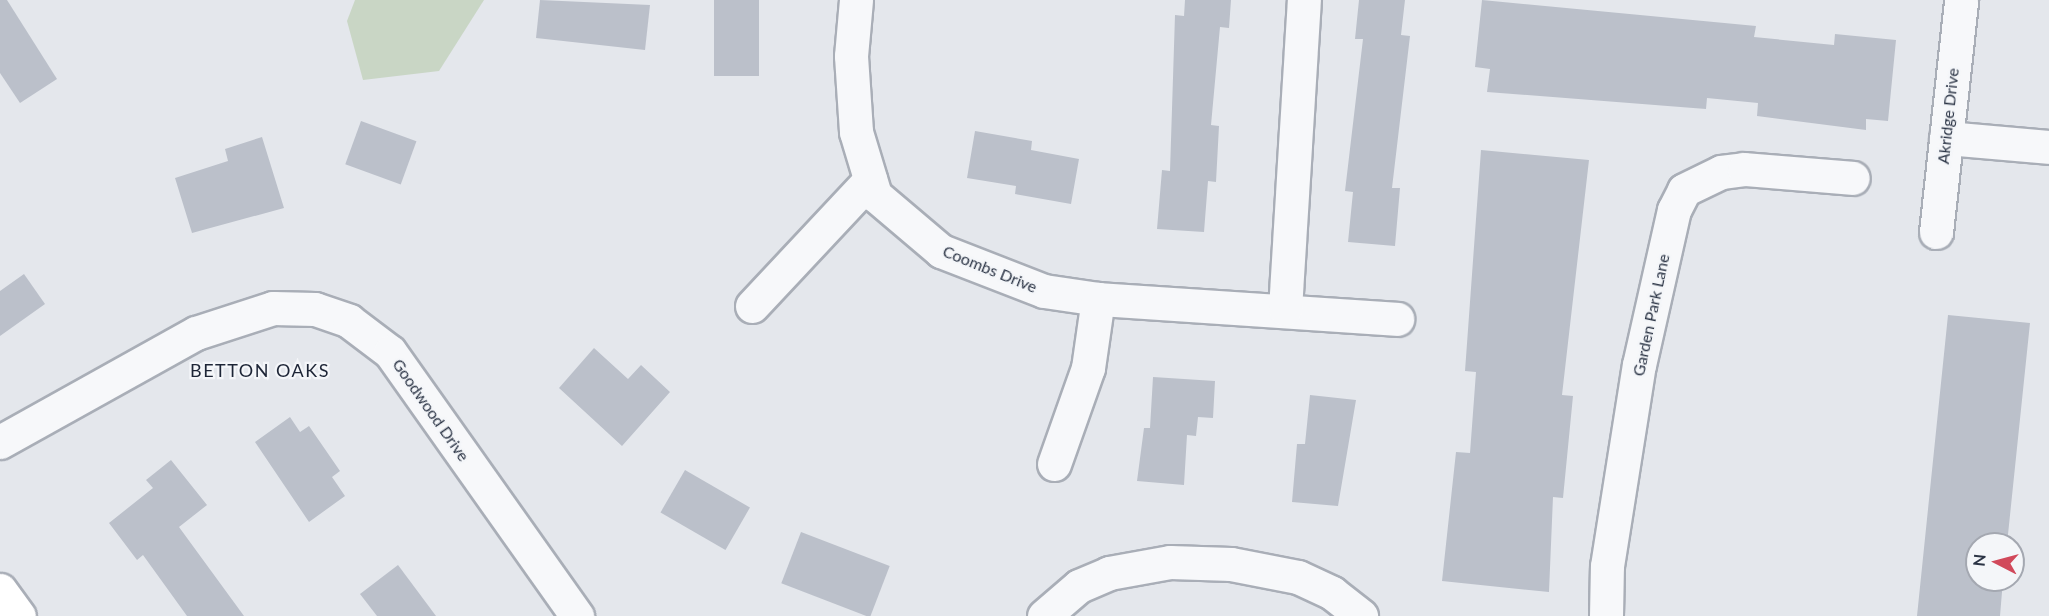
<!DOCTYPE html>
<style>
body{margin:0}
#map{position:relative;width:2049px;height:616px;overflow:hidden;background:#e4e7ec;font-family:Lato,sans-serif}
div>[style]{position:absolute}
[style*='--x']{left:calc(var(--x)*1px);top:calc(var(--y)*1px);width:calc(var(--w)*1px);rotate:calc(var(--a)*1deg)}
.green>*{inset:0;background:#c9d6c5}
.building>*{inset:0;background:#bbc0ca;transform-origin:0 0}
.roads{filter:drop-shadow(2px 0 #a9aeb7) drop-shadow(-2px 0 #a9aeb7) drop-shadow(0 2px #a9aeb7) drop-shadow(0 -2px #a9aeb7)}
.minor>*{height:33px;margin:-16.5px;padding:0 16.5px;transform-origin:16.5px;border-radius:16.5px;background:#f7f8fa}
.major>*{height:33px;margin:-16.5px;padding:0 16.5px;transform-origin:16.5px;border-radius:16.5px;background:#fff}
span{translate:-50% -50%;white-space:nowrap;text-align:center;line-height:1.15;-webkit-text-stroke:4.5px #f4f6f9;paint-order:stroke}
.street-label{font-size:16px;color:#2b3445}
.neighbourhood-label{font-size:18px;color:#1d2536;letter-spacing:1.5px}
.north{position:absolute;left:1965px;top:532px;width:60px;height:60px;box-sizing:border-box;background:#f4f6f9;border:2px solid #a4a8b1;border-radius:50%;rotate:276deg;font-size:16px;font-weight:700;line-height:24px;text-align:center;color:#2b3445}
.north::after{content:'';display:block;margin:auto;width:21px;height:27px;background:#d1495b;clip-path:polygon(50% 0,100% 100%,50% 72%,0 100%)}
</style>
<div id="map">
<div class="green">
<i style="clip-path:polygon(355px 0,484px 0,439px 71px,363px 80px,347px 21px)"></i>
</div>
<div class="building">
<i style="clip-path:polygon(0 0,7px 0,57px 79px,20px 103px,0 73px)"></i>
<i style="clip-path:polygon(540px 0,650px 5px,645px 50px,536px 38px)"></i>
<i style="left:714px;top:0;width:45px;height:76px"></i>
<i style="clip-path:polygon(1185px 0,1231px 0,1229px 28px,1220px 27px,1211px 125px,1219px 126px,1216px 182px,1208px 181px,1204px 232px,1157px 229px,1162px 170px,1170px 171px,1175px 15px,1184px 16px)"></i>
<i style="clip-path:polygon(1359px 0,1405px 0,1401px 35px,1410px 36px,1392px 188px,1400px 188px,1395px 246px,1348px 242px,1353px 192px,1345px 191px,1363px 39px,1355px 39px)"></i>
<i style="clip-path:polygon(1482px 0,1756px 26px,1754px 37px,1834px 45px,1835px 34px,1896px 40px,1888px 121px,1866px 119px,1866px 130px,1757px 116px,1758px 103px,1707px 98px,1706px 109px,1487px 92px,1490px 69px,1475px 67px)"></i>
<i style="left:361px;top:121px;width:59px;height:46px;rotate:20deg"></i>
<i style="clip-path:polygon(975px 131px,1032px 141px,1031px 150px,1079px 159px,1071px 204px,1015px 194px,1016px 186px,967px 178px)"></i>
<i style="clip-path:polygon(262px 137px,284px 208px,192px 233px,175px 178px,228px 161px,225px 149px)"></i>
<i style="clip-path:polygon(1481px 150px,1589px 160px,1562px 395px,1573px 396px,1563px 498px,1553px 497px,1549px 592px,1442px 581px,1456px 452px,1470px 453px,1476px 372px,1465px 371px)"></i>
<i style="clip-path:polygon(24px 274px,45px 304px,0 336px,0 291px)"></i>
<i style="clip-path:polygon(1948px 315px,2030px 323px,2007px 544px,1977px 544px,1977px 580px,2003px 580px,2000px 616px,1917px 616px)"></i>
<i style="clip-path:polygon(594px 348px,628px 379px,641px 365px,670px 392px,622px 446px,559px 388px)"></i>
<i style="clip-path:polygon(1153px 377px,1215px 381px,1213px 418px,1198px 417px,1196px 436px,1187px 435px,1184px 485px,1137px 481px,1144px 428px,1150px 428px)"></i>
<i style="clip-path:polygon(1310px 395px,1356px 400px,1338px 506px,1292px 502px,1297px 444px,1305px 444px)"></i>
<i style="clip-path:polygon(290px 417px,300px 432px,309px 426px,340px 471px,332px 477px,345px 496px,309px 522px,255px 442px)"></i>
<i style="clip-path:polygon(171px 460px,207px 505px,179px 527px,244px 616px,187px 616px,143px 555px,137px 560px,109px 523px,153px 488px,146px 480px)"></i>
<i style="left:685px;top:470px;width:75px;height:49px;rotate:30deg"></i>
<i style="left:801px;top:532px;width:95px;height:55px;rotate:21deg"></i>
<i style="clip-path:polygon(398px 565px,436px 616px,377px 616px,360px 594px)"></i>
</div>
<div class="roads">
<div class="minor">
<i style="--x:856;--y:0;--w:56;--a:95.1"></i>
<i style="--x:851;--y:56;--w:76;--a:86.2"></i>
<i style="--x:856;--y:132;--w:66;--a:73.2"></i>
<i style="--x:875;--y:195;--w:87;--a:40.3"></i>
<i style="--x:941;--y:251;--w:110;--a:21.2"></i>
<i style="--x:1044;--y:291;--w:55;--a:8.4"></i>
<i style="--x:1098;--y:299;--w:300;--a:3.8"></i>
<i style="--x:1946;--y:138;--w:103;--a:5"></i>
<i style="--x:1936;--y:232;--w:233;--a:-83.8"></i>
<i style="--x:752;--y:306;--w:173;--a:-46.9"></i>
<i style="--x:1285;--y:309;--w:310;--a:-86.5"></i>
<i style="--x:0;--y:442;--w:224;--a:-29.1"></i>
<i style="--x:196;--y:333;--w:81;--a:-18"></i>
<i style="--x:273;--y:308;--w:42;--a:1.4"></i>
<i style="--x:315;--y:309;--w:36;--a:19"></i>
<i style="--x:349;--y:321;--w:51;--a:37.1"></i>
<i style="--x:390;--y:352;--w:324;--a:54.7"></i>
<i style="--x:1054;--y:464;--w:102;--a:-70.5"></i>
<i style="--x:1088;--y:368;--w:70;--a:-81.8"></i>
<i style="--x:1044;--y:616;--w:46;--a:-40.6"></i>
<i style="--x:1079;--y:586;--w:33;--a:-23"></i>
<i style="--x:1109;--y:573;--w:62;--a:-10.2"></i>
<i style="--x:1170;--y:562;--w:61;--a:1.9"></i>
<i style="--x:1231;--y:564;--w:68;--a:11"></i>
<i style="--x:1298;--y:577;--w:38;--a:25"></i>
<i style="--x:1332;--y:593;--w:37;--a:38"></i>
<i style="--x:1606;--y:616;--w:50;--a:-88.9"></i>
<i style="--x:1607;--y:566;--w:204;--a:-81"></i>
<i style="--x:1639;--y:365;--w:159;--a:-77.3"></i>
<i style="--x:1674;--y:210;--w:22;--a:-63"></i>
<i style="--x:1684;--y:190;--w:41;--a:-25.9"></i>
<i style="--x:1721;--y:172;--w:23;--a:-7"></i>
<i style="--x:1744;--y:169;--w:109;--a:4.7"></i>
</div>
<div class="major">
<i style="--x:0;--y:590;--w:32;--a:54"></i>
</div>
</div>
<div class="street-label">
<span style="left:1948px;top:116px;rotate:-84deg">Akridge Drive</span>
<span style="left:990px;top:269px;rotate:22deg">Coombs Drive</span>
<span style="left:1651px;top:315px;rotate:-78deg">Garden Park Lane</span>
<span style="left:431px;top:410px;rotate:55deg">Goodwood Drive</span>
</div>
<div class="neighbourhood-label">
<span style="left:260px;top:370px">BETTON OAKS</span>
</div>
<div class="north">N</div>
</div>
